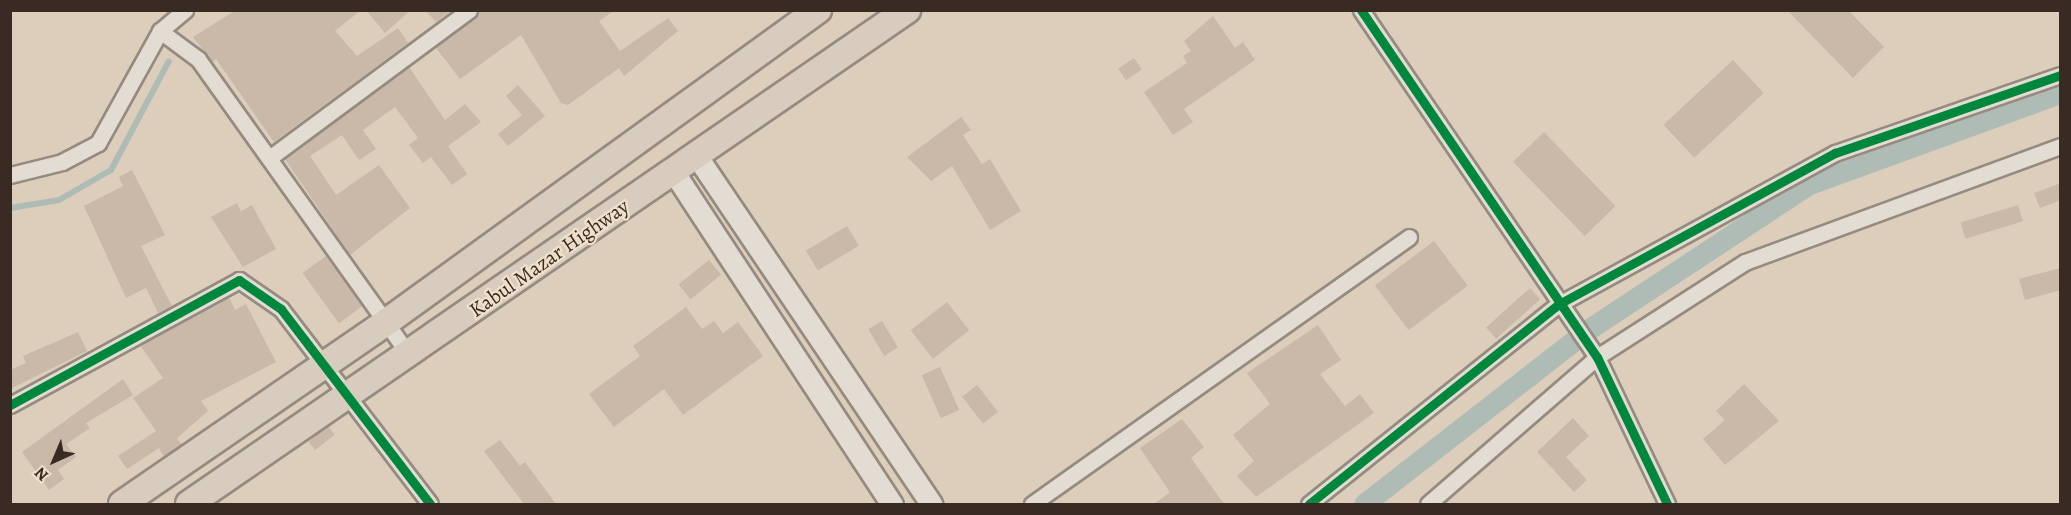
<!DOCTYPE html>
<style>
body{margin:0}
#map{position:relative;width:2071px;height:515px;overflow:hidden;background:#dcceba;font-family:Alegreya,serif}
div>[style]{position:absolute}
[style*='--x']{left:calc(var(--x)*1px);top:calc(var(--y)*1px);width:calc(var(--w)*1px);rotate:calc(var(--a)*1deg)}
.stream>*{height:6px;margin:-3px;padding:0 3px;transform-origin:3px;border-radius:3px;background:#aebcb5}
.canal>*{height:21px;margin:-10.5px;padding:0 10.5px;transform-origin:10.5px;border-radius:10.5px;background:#aebcb5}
.building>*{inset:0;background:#cab8a9;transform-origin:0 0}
.roads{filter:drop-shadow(2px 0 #958b80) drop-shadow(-2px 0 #958b80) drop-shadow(0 2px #958b80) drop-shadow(0 -2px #958b80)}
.minor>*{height:15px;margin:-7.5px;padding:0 7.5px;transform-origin:7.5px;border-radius:7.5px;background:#e3dcd2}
.secondary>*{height:21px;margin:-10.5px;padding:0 10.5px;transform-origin:10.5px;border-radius:10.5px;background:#e3dcd2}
.trunk>*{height:26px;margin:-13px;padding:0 13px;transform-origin:13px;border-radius:13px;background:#d7ccbd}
.cycleway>*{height:9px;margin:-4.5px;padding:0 4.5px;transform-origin:4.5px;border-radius:4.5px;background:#00873e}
span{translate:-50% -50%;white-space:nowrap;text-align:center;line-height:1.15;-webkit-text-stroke:4.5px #f1e0c9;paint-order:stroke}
.street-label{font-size:21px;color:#392b24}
.frame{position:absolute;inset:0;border:12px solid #392b24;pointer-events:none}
.north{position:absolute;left:24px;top:431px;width:60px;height:60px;-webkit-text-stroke:4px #f1e0c9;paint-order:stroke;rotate:224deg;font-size:16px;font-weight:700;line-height:24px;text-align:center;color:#392b24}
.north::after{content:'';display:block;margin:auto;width:21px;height:27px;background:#392b24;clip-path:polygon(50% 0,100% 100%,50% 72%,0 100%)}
</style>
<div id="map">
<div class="stream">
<i style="--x:10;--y:208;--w:50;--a:-9.3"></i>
<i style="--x:59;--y:200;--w:60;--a:-30"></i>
<i style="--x:111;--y:170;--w:123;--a:-62"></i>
</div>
<div class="canal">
<i style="--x:1364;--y:504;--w:285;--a:-37.9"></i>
<i style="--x:1589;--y:329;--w:261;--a:-33.4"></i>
<i style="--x:1807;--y:185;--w:269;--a:-20"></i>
</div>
<div class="building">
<i style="clip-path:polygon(236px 10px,361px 10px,335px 31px,357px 56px,398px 28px,408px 43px,274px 142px,216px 59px,212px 62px,193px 37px)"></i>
<i style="clip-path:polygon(366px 10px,411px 10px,385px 33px)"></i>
<i style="clip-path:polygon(425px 10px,452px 10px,436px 22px)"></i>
<i style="clip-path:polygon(479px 10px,615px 10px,599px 21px,620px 51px,668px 18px,678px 31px,624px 76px,619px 68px,568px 105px,561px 103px,521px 35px,460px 79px,436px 48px)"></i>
<i style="clip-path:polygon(1787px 10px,1848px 10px,1884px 47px,1853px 78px)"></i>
<i style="clip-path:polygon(1213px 16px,1235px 48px,1243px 42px,1255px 60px,1184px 109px,1193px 122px,1173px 135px,1144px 92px,1187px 63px,1183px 56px,1191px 51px,1184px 41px)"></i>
<i style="left:1134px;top:58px;width:14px;height:19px;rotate:56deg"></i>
<i style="left:1733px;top:60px;width:45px;height:95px;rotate:47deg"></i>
<i style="clip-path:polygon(409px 67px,445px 120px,465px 104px,481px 122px,448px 146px,467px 174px,452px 185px,431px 157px,423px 163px,409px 145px,418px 138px,395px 107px,363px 130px,376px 149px,359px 160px,342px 135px,310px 156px,336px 195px,379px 165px,410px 208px,350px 255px,285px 159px)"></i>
<i style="clip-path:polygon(518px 85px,545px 116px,508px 146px,498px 134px,522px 115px,506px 96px)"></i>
<i style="clip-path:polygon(961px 117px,971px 130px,963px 135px,982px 164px,990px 159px,1021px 211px,990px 230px,952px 166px,931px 181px,907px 157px)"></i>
<i style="left:1544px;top:132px;width:103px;height:43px;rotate:46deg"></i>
<i style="clip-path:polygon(132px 170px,165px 235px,141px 246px,172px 306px,158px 313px,146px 288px,126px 298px,84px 206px,123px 186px,119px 177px)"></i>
<i style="clip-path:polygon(2061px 183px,2061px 200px,2040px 208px,2034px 193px)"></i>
<i style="clip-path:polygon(237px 203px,241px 211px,252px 205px,276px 249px,243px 267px,211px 217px)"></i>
<i style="left:2018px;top:205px;width:17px;height:60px;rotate:73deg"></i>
<i style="left:847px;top:226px;width:23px;height:48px;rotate:59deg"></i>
<i style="left:1434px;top:241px;width:56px;height:74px;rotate:53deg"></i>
<i style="left:326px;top:256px;width:62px;height:29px;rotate:54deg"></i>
<i style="left:709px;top:260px;width:19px;height:39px;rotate:51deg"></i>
<i style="clip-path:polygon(2061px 268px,2061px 290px,2025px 300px,2019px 279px)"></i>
<i style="left:1530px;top:288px;width:15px;height:59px;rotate:48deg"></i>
<i style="clip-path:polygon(229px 297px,235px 310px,246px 304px,276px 362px,201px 401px,208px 411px,177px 438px,182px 445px,164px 457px,159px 448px,127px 469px,118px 456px,156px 431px,133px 398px,163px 378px,140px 345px)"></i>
<i style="left:947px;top:302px;width:36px;height:46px;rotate:52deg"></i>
<i style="clip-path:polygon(686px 307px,702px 329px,714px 321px,723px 333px,738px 322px,763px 356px,683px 415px,664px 389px,614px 427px,589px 394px,640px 356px,633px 346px)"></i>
<i style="left:882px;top:321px;width:31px;height:16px;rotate:59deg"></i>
<i style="clip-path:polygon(1318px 325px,1341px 360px,1320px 374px,1345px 406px,1360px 394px,1374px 413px,1256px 497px,1237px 476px,1254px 461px,1233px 435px,1270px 404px,1247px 373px)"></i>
<i style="clip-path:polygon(78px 332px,87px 351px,10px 389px,10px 370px,26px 363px,23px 356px)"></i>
<i style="left:940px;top:367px;width:47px;height:20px;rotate:66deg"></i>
<i style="clip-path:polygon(123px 379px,133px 395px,86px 423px,90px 428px,66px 444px,76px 457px,58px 470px,64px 479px,49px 490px,22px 452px)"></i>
<i style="clip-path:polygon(1744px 384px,1779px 421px,1725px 465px,1703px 439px,1725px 420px,1716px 411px)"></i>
<i style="left:977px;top:385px;width:34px;height:19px;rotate:52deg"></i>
<i style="clip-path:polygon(1573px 418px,1589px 436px,1566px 457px,1587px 480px,1574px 492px,1537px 452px)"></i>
<i style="clip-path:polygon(1182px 419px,1204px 447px,1191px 458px,1224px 504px,1154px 504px,1170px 492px,1140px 448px)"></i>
<i style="left:328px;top:426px;width:11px;height:25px;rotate:52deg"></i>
<i style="clip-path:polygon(500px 440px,520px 466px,525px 462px,556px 504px,524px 504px,484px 451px)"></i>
</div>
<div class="roads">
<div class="minor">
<i style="--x:1361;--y:10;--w:420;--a:55.8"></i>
<i style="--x:1597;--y:357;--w:163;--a:64.5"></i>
<i style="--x:160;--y:31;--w:47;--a:36.4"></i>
<i style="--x:198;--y:59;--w:364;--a:54.5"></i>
<i style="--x:272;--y:156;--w:245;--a:-36.5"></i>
<i style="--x:10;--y:175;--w:54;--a:-14"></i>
<i style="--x:62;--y:162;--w:41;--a:-27.8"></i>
<i style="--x:98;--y:143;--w:128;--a:-61"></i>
<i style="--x:160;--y:31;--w:33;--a:-40"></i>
<i style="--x:10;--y:405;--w:261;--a:-28.6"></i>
<i style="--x:239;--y:280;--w:51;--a:34.6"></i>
<i style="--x:281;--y:309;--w:245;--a:52.6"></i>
<i style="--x:1032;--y:504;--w:462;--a:-35.3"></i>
<i style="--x:1309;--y:504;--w:320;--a:-38.7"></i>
<i style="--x:1559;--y:304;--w:315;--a:-28.7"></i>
<i style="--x:1835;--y:153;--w:238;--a:-19.1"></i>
<i style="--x:1428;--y:504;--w:224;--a:-41"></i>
<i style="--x:1597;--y:357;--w:176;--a:-32.7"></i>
<i style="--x:1745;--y:262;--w:336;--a:-20.2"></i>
</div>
<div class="secondary">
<i style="--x:696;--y:155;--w:421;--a:56"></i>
<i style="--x:673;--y:171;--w:399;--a:56.7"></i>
</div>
<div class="trunk">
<i style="--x:122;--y:504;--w:323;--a:-34.5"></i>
<i style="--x:388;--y:321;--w:531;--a:-35.88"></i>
<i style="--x:189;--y:504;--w:872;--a:-34.53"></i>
</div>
</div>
<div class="cycleway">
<i style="--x:1361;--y:10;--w:420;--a:55.8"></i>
<i style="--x:1597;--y:357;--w:163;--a:64.5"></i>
<i style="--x:10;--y:405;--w:261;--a:-28.6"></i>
<i style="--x:239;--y:280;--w:51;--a:34.6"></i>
<i style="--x:281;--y:309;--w:245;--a:52.6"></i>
<i style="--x:1309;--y:504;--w:320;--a:-38.7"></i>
<i style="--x:1559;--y:304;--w:315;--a:-28.7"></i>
<i style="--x:1835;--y:153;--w:238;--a:-19.1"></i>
</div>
<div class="street-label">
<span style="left:549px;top:258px;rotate:-35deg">Kabul Mazar Highway</span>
</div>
<div class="frame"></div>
<div class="north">N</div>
</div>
